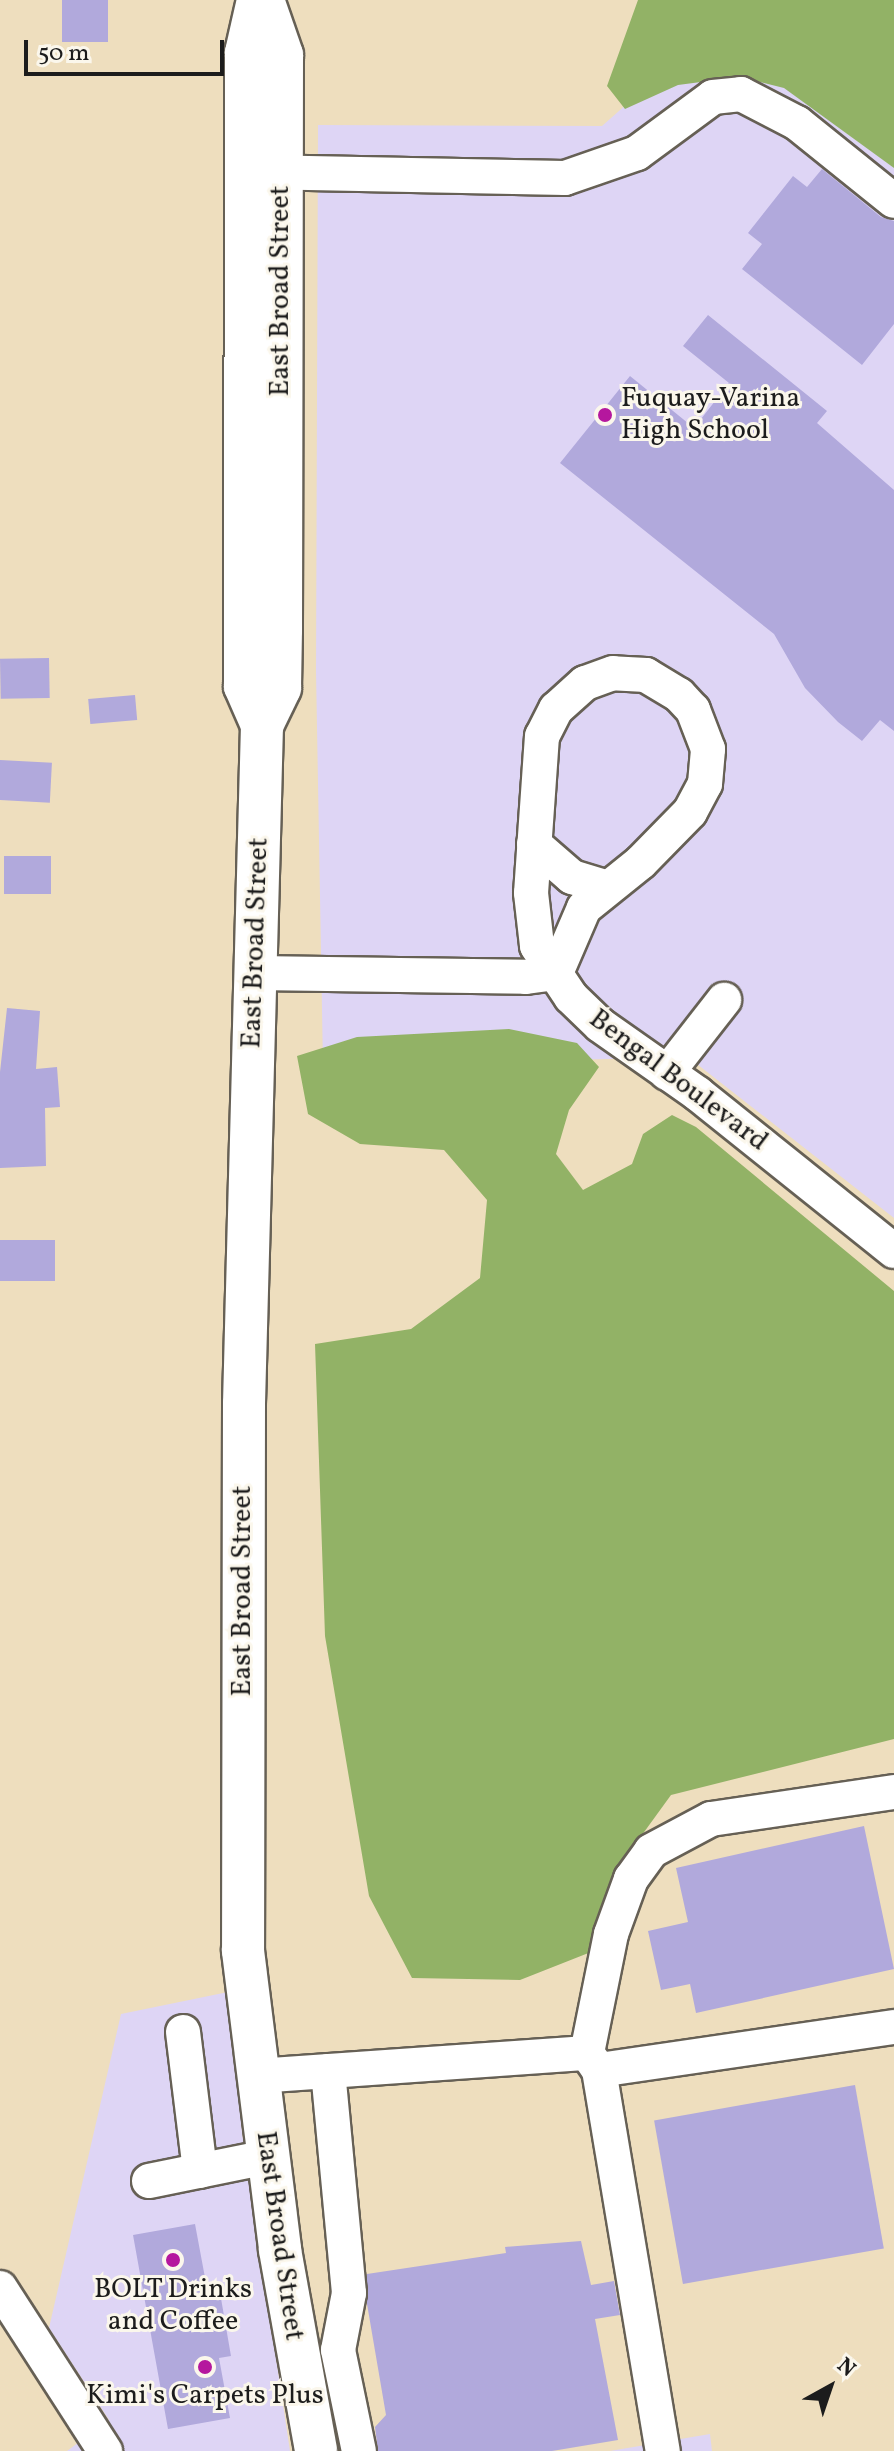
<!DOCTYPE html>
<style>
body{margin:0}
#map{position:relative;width:894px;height:2451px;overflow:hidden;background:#eedebe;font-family:Vollkorn,serif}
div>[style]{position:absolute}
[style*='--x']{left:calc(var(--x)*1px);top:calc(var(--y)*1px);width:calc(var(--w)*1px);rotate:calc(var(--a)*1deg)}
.built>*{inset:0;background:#ded5f5}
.forest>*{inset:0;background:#92b266}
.building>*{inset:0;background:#b1a9dc;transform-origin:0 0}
.roads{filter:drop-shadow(2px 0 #666055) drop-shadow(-2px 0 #666055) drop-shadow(0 2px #666055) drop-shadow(0 -2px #666055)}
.minor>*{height:34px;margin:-17px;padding:0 17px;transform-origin:17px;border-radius:17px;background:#fff}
.major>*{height:42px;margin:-21px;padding:0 21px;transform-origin:21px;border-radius:21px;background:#fff}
.dots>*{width:22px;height:22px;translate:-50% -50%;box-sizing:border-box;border:4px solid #fbf7ec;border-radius:50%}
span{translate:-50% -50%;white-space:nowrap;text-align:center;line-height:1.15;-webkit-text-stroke:6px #fbf7ec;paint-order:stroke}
.street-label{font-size:28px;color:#1c1c1c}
.poi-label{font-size:28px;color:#1c1c1c}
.left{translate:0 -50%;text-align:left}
.north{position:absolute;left:790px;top:2347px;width:80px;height:80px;-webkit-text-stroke:6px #fbf7ec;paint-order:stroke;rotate:40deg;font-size:22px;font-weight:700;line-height:32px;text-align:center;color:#1c1c1c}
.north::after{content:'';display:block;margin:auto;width:28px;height:36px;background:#1c1c1c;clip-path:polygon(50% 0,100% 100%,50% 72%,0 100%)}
.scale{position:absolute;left:24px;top:40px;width:200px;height:36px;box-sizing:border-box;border:4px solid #1c1c1c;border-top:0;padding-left:10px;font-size:24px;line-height:28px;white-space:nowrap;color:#1c1c1c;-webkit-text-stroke:6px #fbf7ec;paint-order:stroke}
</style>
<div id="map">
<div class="built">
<i style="clip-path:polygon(723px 19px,894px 158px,894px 1218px,688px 1057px,323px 1066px,316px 671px,318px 125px,602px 126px)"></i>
<i style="clip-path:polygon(233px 1991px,242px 2133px,290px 2451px,67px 2451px,109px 2420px,49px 2328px,121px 2014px)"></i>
<i style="clip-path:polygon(710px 2434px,712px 2451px,610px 2451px)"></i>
</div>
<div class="forest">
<i style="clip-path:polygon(638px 0,894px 0,894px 168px,784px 88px,739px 77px,678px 85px,625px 109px,607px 86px)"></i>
<i style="clip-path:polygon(509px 1029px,577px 1043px,599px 1067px,569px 1110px,556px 1154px,583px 1190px,632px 1164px,643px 1134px,672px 1115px,696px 1127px,894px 1291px,894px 1739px,671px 1795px,618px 1868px,591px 1952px,520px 1980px,412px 1978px,369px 1896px,325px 1636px,315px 1344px,411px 1329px,480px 1278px,487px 1200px,444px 1150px,360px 1144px,308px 1114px,297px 1056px,357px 1037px)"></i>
</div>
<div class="building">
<i style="left:62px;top:0;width:46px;height:42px"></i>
<i style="clip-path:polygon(822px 169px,881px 217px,894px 221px,894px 324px,862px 365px,742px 269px,762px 244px,748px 233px,793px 176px,807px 187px)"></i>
<i style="clip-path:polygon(708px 315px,827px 411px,817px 423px,894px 490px,894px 731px,880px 720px,862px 741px,838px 722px,805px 688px,774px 634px,560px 463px,630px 376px,694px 428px,729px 383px,683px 346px)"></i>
<i style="left:49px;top:658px;width:40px;height:49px;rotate:89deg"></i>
<i style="left:135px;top:695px;width:25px;height:47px;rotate:85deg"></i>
<i style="left:0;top:760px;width:52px;height:40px;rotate:3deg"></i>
<i style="left:4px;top:856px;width:47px;height:38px"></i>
<i style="clip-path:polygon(7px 1008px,40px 1011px,36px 1069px,57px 1067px,60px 1107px,45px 1108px,46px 1166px,0 1168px,0 1072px)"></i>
<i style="left:0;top:1240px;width:55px;height:41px"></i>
<i style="clip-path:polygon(864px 1826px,894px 1969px,696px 2013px,690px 1984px,661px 1990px,648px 1931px,688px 1922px,676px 1868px)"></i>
<i style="left:855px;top:2085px;width:166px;height:204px;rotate:80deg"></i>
<i style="clip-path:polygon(195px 2224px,206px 2283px,218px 2281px,231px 2356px,219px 2358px,230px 2418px,168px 2429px,133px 2235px)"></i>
<i style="clip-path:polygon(581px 2241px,591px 2285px,614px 2281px,620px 2315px,595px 2319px,618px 2440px,552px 2451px,378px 2451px,375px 2427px,386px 2415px,367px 2304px,367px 2274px,506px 2253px,505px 2247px)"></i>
</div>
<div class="roads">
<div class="minor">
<i style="--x:257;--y:172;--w:308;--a:1.1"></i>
<i style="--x:565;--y:178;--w:76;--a:-19.1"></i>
<i style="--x:637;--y:153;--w:94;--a:-36.4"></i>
<i style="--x:713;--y:97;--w:28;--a:-6"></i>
<i style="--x:741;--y:94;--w:63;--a:27.4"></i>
<i style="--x:797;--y:123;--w:124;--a:38.8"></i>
<i style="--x:534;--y:844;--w:50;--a:41"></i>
<i style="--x:572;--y:877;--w:37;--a:17"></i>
<i style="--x:255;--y:973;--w:271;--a:0.8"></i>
<i style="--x:526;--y:977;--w:30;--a:-8"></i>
<i style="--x:556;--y:973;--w:71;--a:-66.7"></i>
<i style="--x:584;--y:908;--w:73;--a:-38.9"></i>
<i style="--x:641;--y:862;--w:70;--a:-45.6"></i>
<i style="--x:690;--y:812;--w:32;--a:-62"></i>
<i style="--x:705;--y:784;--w:35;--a:-85"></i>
<i style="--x:708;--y:749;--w:42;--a:-111"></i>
<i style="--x:693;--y:710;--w:21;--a:-133"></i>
<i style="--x:679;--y:695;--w:39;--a:-149"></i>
<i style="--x:646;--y:675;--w:33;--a:-177"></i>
<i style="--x:613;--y:673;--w:30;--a:160"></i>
<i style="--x:585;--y:683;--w:39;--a:138"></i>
<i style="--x:556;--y:709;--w:30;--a:117"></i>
<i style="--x:542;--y:736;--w:157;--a:94"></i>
<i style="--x:531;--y:893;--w:53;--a:83.5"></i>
<i style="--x:537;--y:946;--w:61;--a:56.3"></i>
<i style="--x:571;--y:997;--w:40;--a:44"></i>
<i style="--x:600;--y:1025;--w:120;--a:35.1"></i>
<i style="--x:698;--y:1094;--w:251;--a:38.7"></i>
<i style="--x:667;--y:1073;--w:93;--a:-52"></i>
<i style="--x:183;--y:2032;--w:140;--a:83"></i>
<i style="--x:587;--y:2053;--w:121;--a:-78.6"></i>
<i style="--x:611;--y:1934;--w:59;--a:-70"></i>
<i style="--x:631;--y:1879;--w:34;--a:-54"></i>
<i style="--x:651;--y:1851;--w:68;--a:-28.1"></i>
<i style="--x:711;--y:1819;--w:185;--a:-8.4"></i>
<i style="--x:599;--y:2070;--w:298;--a:-8.3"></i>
<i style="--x:328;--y:2071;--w:223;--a:84.6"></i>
<i style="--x:349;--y:2293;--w:58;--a:100.9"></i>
<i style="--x:338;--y:2350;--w:103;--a:78.3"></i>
<i style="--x:257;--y:2076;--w:331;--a:-4"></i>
<i style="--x:587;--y:2053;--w:21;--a:55"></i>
<i style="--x:599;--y:2070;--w:386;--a:80.5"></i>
<i style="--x:149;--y:2181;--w:120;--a:-11.5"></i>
<i style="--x:0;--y:2288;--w:194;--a:57.2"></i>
</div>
<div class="major">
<i style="--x:258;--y:0;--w:54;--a:102.8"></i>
<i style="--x:246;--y:53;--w:633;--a:90.09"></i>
<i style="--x:245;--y:686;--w:43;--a:66.4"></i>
<i style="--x:263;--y:0;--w:58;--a:70.9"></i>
<i style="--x:282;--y:55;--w:575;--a:90.1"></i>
<i style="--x:281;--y:630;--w:58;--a:91"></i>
<i style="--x:280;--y:688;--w:41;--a:115.9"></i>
<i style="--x:262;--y:725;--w:679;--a:91.52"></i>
<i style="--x:244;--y:1404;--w:547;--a:90.1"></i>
<i style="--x:243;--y:1951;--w:301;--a:82.9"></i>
<i style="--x:280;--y:2250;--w:204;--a:79.8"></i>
</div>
</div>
<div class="dots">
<i style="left:605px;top:415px;background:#b5179e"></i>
<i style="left:173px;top:2260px;background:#b5179e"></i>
<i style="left:205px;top:2367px;background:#b5179e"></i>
</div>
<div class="street-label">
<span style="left:281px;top:291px;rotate:-90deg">East Broad Street</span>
<span style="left:256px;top:943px;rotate:-88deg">East Broad Street</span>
<span style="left:678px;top:1081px;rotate:37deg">Bengal Boulevard</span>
<span style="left:243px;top:1591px;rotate:-90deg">East Broad Street</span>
<span style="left:279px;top:2236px;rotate:82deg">East Broad Street</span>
</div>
<div class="poi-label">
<span class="left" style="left:621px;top:415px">Fuquay-Varina<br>High School</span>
<span style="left:173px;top:2306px">BOLT Drinks<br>and Coffee</span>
<span style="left:205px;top:2396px">Kimi's Carpets Plus</span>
</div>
<div class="north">N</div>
<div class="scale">50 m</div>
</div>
